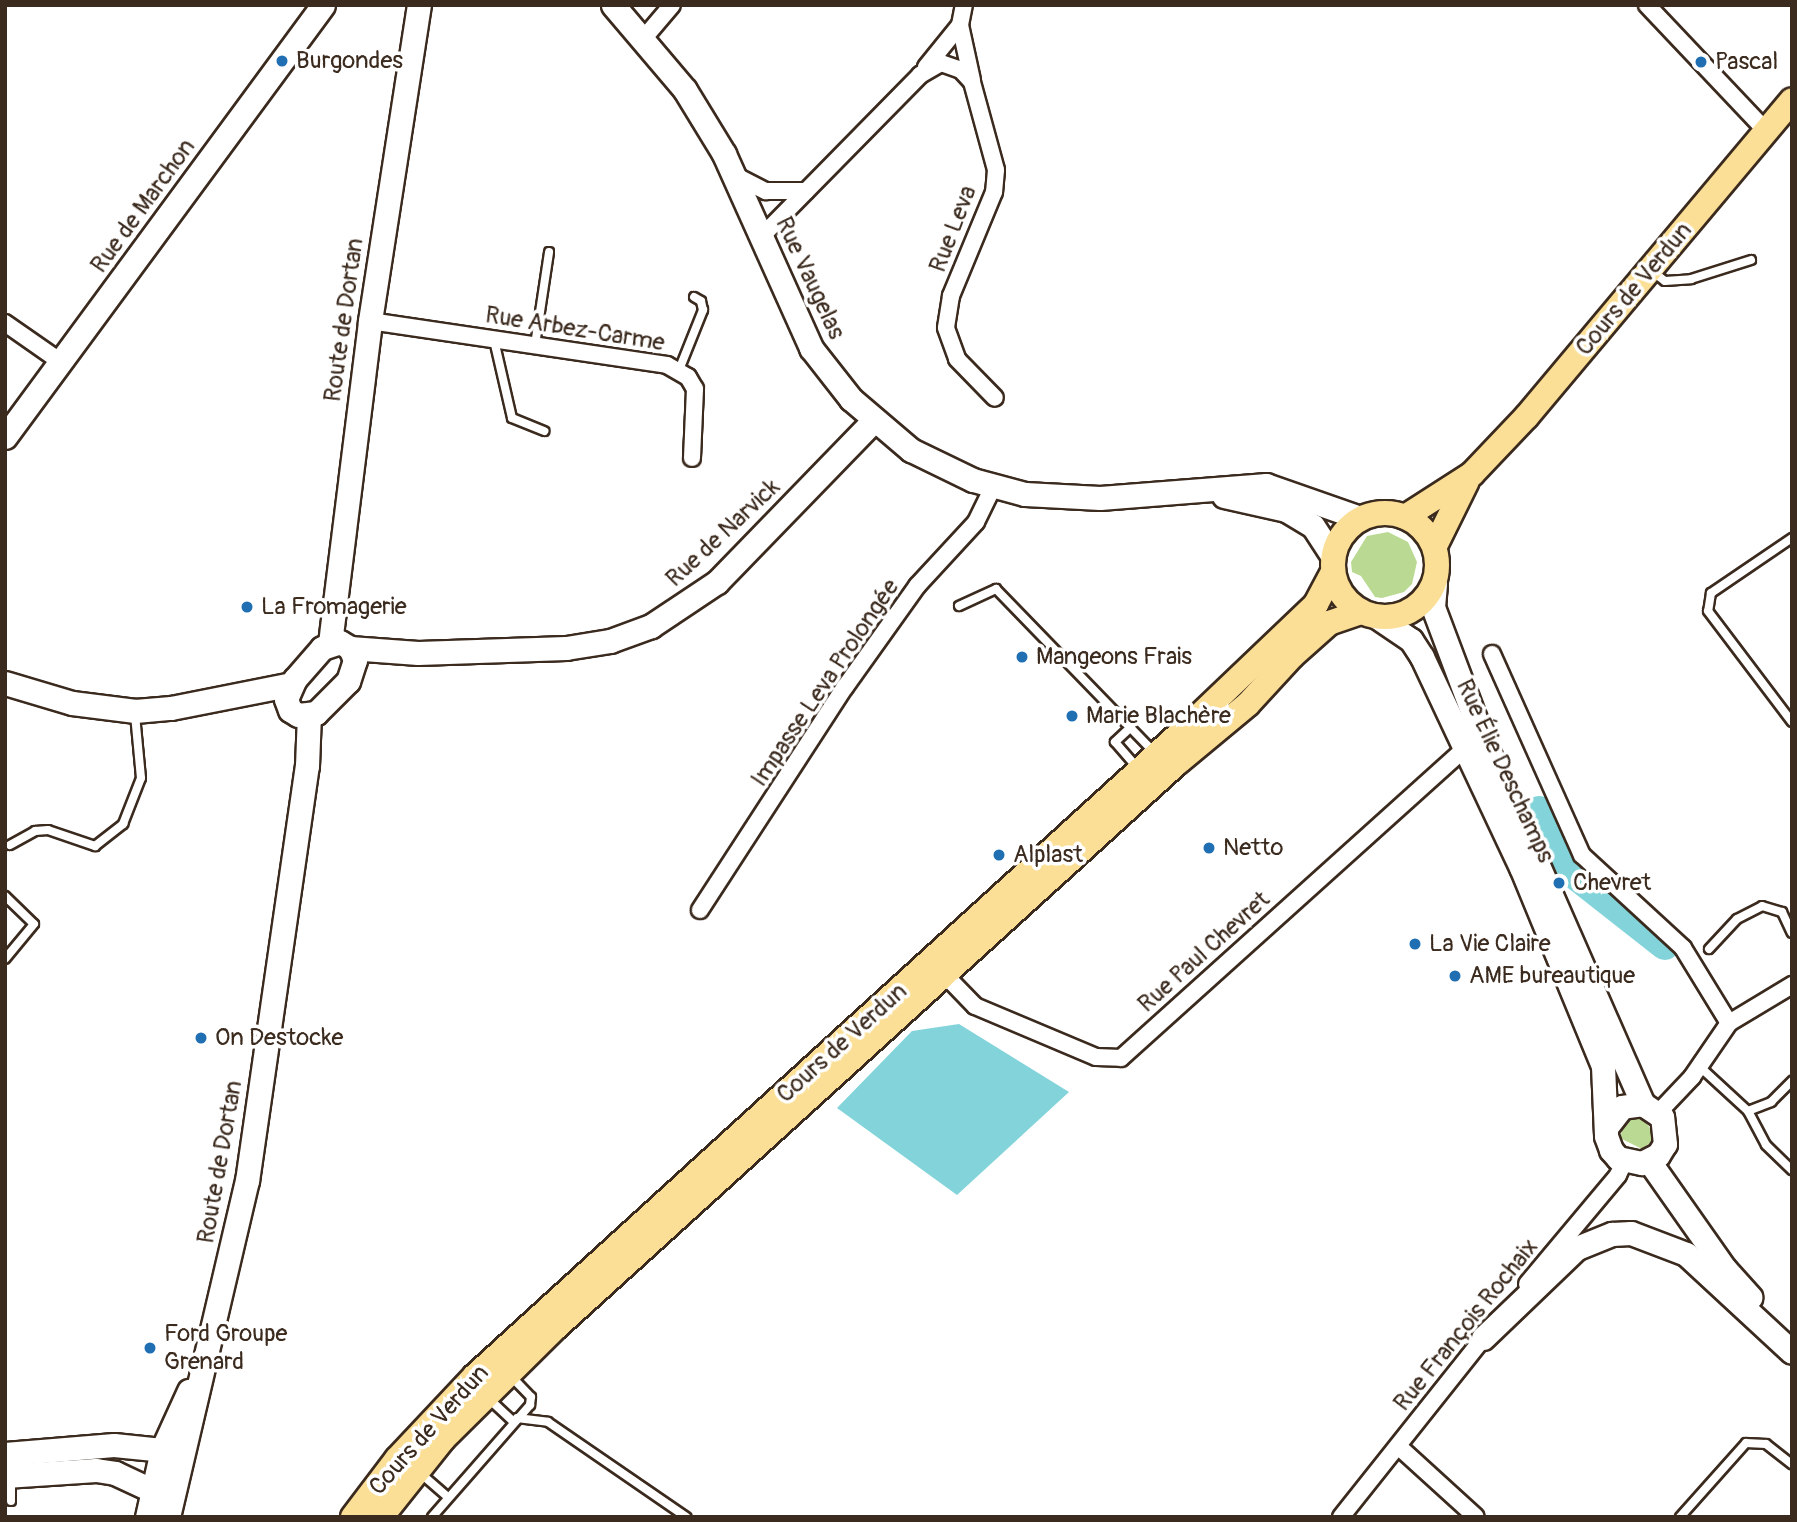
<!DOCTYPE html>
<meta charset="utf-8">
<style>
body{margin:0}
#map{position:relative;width:1797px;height:1522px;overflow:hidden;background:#fff;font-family:Pangolin,sans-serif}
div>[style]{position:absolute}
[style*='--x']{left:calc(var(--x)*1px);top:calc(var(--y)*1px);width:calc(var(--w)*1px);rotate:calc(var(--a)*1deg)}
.green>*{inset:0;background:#bad992}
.water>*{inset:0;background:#83d4da}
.river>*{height:30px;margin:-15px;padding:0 15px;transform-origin:15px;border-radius:15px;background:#83d4da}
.roads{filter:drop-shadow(2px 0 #3b2a1e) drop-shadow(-2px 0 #3b2a1e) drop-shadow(0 2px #3b2a1e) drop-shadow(0 -2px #3b2a1e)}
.lane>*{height:8px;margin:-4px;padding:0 4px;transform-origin:4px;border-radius:4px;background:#fff}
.street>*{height:16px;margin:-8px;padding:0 8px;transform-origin:8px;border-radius:8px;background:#fff}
.secondary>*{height:23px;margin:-11.5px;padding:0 11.5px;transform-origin:11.5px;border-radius:11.5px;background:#fff}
.primary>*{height:24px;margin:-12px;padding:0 12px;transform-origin:12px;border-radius:12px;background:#fbdf96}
.primary>.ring{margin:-12px;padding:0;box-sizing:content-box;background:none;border:24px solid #fbdf96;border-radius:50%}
.dots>*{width:19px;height:19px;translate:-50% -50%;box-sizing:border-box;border:4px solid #fff;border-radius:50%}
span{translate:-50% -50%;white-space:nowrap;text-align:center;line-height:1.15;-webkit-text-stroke:7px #fff;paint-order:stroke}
.poi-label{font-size:24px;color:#3b2a1e}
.left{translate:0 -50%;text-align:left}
.street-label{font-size:24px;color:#3b2a1e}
.frame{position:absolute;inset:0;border:7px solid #3b2a1e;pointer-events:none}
</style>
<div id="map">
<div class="green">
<i style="clip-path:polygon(1388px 532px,1408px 542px,1417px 562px,1412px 584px,1404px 592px,1382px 598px,1375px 597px,1361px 576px,1352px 572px,1351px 562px,1367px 536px)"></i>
<i style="clip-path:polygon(1632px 1118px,1643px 1119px,1653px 1132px,1651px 1142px,1642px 1149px,1620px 1138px,1624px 1124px)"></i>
</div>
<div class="water">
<i style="clip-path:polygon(959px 1024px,1069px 1092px,957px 1195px,837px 1108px,912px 1031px)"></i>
</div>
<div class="river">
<i style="--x:1539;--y:811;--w:65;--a:63.4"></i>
<i style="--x:1568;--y:869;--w:123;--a:38.1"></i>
</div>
<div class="roads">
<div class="lane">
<i style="--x:1652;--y:271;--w:16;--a:38"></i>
<i style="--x:1665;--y:281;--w:26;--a:-4"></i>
<i style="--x:1691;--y:279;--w:63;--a:-17.6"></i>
<i style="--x:494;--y:340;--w:80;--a:77"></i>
<i style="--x:512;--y:418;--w:35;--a:22"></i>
<i style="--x:535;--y:345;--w:94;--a:-81.4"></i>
<i style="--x:679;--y:370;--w:65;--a:-68.2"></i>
<i style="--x:703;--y:310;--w:9;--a:-103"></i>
<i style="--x:701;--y:301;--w:8;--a:-150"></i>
<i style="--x:1792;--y:538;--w:98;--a:145.8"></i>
<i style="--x:1711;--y:593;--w:18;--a:99"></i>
<i style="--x:1708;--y:611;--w:139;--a:52.9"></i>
<i style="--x:959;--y:606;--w:41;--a:-24.7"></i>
<i style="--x:996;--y:589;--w:228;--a:45.9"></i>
<i style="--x:1131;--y:727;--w:22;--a:137"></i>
<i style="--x:1115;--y:742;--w:35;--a:49"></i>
<i style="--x:10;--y:845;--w:29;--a:-29"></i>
<i style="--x:35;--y:831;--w:13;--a:-4"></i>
<i style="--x:48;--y:830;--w:50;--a:18.8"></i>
<i style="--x:95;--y:846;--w:36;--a:-38"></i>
<i style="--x:123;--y:824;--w:49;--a:-68.6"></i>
<i style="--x:141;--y:778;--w:64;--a:-95.4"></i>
<i style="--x:5;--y:896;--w:40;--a:44"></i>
<i style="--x:34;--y:924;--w:45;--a:129.6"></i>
<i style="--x:1709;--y:949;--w:41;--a:-47"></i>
<i style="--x:1737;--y:919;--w:28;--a:-27"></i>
<i style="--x:1762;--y:906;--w:21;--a:17"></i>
<i style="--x:1782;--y:912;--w:23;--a:65"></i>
<i style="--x:1699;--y:1066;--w:67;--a:42.6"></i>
<i style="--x:1748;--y:1111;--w:38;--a:62"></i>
<i style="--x:1766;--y:1145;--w:36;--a:44"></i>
<i style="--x:1748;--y:1111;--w:25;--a:-21"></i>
<i style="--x:1771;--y:1102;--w:30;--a:-45"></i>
<i style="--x:487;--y:1397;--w:37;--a:43"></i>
<i style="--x:517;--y:1418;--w:31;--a:7"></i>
<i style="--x:548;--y:1422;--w:168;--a:34.5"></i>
<i style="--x:419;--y:1472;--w:37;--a:41"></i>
<i style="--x:11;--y:1501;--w:22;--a:-90"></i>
<i style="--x:432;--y:1517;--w:149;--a:-48.8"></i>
<i style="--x:530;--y:1405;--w:8;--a:-83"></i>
<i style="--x:531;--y:1397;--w:29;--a:-134"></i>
<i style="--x:1680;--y:1517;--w:99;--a:-48.3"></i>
<i style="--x:1746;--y:1443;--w:20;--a:3"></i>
<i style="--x:1766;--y:1444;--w:33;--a:38"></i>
</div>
<div class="street">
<i style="--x:1647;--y:5;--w:173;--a:46.6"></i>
<i style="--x:960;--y:25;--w:56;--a:77.7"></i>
<i style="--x:644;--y:38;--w:43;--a:-49.7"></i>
<i style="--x:926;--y:67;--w:54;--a:-51"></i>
<i style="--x:960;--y:25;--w:20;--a:-79"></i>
<i style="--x:734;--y:175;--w:36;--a:27"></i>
<i style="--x:766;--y:191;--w:40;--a:0"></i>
<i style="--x:762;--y:236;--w:226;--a:-45.5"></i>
<i style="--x:920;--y:75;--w:24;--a:-30"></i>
<i style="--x:941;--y:63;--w:21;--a:19"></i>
<i style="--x:961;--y:70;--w:16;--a:47"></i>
<i style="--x:972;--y:82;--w:91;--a:74.7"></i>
<i style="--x:996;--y:170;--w:22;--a:95"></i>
<i style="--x:994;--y:192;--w:113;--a:112.5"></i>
<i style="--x:951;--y:296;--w:32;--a:99"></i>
<i style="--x:946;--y:328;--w:33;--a:70"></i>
<i style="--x:957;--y:359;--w:54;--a:45.7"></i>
<i style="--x:370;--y:321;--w:300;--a:8.4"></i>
<i style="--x:667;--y:365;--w:24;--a:30"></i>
<i style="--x:688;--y:377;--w:14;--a:60"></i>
<i style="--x:695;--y:389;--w:69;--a:92.5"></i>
<i style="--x:5;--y:323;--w:68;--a:34.9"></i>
<i style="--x:1492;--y:654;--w:220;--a:65.9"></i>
<i style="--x:1582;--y:855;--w:137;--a:42.6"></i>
<i style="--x:1683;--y:948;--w:88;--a:58.5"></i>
<i style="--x:700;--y:910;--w:266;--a:-57"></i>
<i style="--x:845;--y:687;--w:124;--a:-54.5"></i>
<i style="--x:917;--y:586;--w:87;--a:-47.3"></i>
<i style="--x:976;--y:522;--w:39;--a:-64"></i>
<i style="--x:945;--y:975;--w:43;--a:45.9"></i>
<i style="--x:975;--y:1006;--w:131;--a:22.9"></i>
<i style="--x:1096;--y:1057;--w:25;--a:2"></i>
<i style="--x:1121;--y:1058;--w:466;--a:-42"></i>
<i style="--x:1658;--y:1113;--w:50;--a:-46.6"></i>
<i style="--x:1692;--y:1077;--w:65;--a:-55.6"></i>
<i style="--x:1729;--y:1023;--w:74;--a:-31.1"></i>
<i style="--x:1527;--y:1284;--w:142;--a:-50.1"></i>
<i style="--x:1618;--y:1175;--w:17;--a:-65"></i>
<i style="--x:1398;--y:1446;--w:105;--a:42.3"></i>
<i style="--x:1341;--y:1517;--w:236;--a:-51.5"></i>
</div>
<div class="secondary">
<i style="--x:613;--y:5;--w:111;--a:49.7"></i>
<i style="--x:685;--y:90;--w:75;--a:58.6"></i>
<i style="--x:724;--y:154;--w:213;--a:65.8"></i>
<i style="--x:811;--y:348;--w:65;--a:51.9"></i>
<i style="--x:851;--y:399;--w:79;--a:40.4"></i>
<i style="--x:911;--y:450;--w:69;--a:25.8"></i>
<i style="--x:973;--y:480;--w:54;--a:15.1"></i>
<i style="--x:1025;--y:494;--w:75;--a:3.1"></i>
<i style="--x:1100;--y:498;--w:167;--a:-4.5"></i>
<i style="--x:1266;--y:485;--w:100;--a:19.3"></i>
<i style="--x:5;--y:437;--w:536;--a:-53.64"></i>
<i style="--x:1224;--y:496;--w:64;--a:12.7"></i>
<i style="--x:1286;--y:510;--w:31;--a:31"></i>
<i style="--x:1313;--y:526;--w:37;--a:57"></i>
<i style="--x:1435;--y:584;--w:23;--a:95"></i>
<i style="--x:1433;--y:607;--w:142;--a:69.4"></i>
<i style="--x:1483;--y:740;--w:398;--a:66.3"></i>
<i style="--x:1377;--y:617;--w:41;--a:34.1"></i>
<i style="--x:1411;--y:640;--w:20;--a:57"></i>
<i style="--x:1422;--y:657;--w:232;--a:64.8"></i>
<i style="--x:1521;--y:867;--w:215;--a:67.6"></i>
<i style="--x:1603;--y:1066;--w:70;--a:87.5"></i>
<i style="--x:1606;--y:1136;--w:15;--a:70"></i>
<i style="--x:1611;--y:1150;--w:11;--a:49"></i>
<i style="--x:1618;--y:1158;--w:25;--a:12"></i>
<i style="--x:1642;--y:1163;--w:18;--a:-27"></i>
<i style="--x:1658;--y:1155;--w:13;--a:-58"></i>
<i style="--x:1665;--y:1144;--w:27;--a:-96"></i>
<i style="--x:1662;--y:1117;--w:23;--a:-146"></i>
<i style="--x:1643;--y:1104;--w:21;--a:172"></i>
<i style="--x:1622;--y:1107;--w:23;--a:128"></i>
<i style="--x:340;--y:642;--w:12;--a:31"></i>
<i style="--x:350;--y:648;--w:13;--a:67"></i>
<i style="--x:355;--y:660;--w:22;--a:108"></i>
<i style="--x:348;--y:681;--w:45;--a:135"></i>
<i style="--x:316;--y:713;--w:18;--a:174"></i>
<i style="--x:298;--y:715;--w:9;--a:-148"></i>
<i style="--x:290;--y:710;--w:12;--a:-110"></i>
<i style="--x:286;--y:699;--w:22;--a:-66"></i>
<i style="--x:295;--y:679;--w:41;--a:-48.9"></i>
<i style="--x:322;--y:648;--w:19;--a:-18"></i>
<i style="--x:330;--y:643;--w:324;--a:-82.9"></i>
<i style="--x:370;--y:321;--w:320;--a:-81.2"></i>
<i style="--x:350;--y:648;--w:68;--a:4.2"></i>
<i style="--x:418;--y:653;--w:148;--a:-1.9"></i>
<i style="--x:566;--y:648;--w:45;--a:-9"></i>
<i style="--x:610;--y:641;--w:44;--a:-20.1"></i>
<i style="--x:651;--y:626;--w:79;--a:-33.7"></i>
<i style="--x:717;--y:582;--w:224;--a:-45.9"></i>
<i style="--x:5;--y:683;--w:70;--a:16.6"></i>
<i style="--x:72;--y:703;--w:64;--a:7.2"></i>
<i style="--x:135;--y:711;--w:36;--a:-5"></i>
<i style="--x:171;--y:708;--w:123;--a:-11.2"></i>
<i style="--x:1649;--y:1161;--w:132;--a:54.9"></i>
<i style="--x:1725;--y:1269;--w:38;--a:48"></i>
<i style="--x:1483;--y:1338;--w:130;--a:-43.8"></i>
<i style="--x:1577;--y:1248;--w:38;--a:-22"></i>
<i style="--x:1612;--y:1234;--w:19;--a:-3"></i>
<i style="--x:1631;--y:1233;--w:59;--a:20.9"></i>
<i style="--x:1686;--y:1254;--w:144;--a:42.8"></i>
<i style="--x:5;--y:1454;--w:109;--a:-4.7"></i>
<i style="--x:114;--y:1445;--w:48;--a:5.9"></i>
<i style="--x:5;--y:1476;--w:91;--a:-3.8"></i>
<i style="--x:96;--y:1470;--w:19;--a:9"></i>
<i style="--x:115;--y:1473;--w:38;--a:25"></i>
<i style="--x:147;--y:1517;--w:69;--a:-77.4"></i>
<i style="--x:162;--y:1450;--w:65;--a:-65.4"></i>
<i style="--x:168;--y:1517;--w:345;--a:-76.8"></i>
<i style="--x:247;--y:1181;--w:419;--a:-81.8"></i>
<i style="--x:307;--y:766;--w:51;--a:-87.8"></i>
</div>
<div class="primary">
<i class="ring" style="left:1333px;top:513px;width:80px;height:80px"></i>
<i style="--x:1405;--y:517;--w:80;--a:-32.7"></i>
<i style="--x:1472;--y:474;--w:80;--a:-46.5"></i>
<i style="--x:1527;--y:416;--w:412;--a:-50"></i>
<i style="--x:1435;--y:546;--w:72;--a:-63.8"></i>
<i style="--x:353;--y:1517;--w:73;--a:-52.8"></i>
<i style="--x:397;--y:1459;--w:114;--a:-46.8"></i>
<i style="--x:475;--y:1376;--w:980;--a:-42.35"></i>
<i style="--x:1199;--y:716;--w:162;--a:-43.7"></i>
<i style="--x:1316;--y:604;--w:36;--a:-62"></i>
<i style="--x:381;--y:1517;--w:100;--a:-51.5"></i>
<i style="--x:443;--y:1439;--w:156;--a:-44.7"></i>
<i style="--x:554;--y:1329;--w:842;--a:-42.26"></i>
<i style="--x:1177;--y:763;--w:92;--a:-39.7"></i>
<i style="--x:1248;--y:704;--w:65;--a:-47.5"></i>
<i style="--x:1292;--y:656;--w:50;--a:-41.7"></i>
<i style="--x:1329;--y:623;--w:34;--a:-19"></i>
</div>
</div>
<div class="dots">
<i style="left:282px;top:61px;background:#1f6fb2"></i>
<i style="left:1701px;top:62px;background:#1f6fb2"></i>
<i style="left:247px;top:607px;background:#1f6fb2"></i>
<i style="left:1022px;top:657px;background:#1f6fb2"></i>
<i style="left:1072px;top:716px;background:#1f6fb2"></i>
<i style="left:1209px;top:848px;background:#1f6fb2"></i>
<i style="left:999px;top:855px;background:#1f6fb2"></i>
<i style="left:1559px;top:883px;background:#1f6fb2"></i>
<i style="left:1415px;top:944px;background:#1f6fb2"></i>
<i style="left:1455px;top:976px;background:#1f6fb2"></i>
<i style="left:201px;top:1038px;background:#1f6fb2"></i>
<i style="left:150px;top:1348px;background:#1f6fb2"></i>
</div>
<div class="poi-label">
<span class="left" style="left:296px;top:61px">Burgondes</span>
<span class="left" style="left:1715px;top:62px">Pascal</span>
<span class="left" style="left:261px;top:607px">La Fromagerie</span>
<span class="left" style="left:1036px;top:657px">Mangeons Frais</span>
<span class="left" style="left:1086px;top:716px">Marie Blachère</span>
<span class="left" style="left:1223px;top:848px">Netto</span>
<span class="left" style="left:1013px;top:855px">Alplast</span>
<span class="left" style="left:1573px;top:883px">Chevret</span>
<span class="left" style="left:1429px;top:944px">La Vie Claire</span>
<span class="left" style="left:1469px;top:976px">AME bureautique</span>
<span class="left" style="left:215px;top:1038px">On Destocke</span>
<span class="left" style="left:164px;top:1348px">Ford Groupe<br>Grenard</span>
</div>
<div class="street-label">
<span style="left:143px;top:206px;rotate:-54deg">Rue de Marchon</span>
<span style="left:953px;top:229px;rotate:-69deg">Rue Leva</span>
<span style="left:810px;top:278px;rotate:65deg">Rue Vaugelas</span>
<span style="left:1634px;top:289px;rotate:-50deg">Cours de Verdun</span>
<span style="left:344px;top:320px;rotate:-82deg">Route de Dortan</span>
<span style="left:575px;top:329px;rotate:9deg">Rue Arbez-Carme</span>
<span style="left:723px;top:533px;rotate:-43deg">Rue de Narvick</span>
<span style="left:825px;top:683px;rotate:-56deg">Impasse Leva Prolongée</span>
<span style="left:1505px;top:771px;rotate:65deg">Rue Élie Deschamps</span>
<span style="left:1204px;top:952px;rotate:-42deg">Rue Paul Chevret</span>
<span style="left:842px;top:1043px;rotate:-42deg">Cours de Verdun</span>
<span style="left:220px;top:1162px;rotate:-80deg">Route de Dortan</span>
<span style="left:1466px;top:1325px;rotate:-51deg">Rue François Rochaix</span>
<span style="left:429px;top:1430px;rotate:-48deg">Cours de Verdun</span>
</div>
<div class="frame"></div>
</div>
